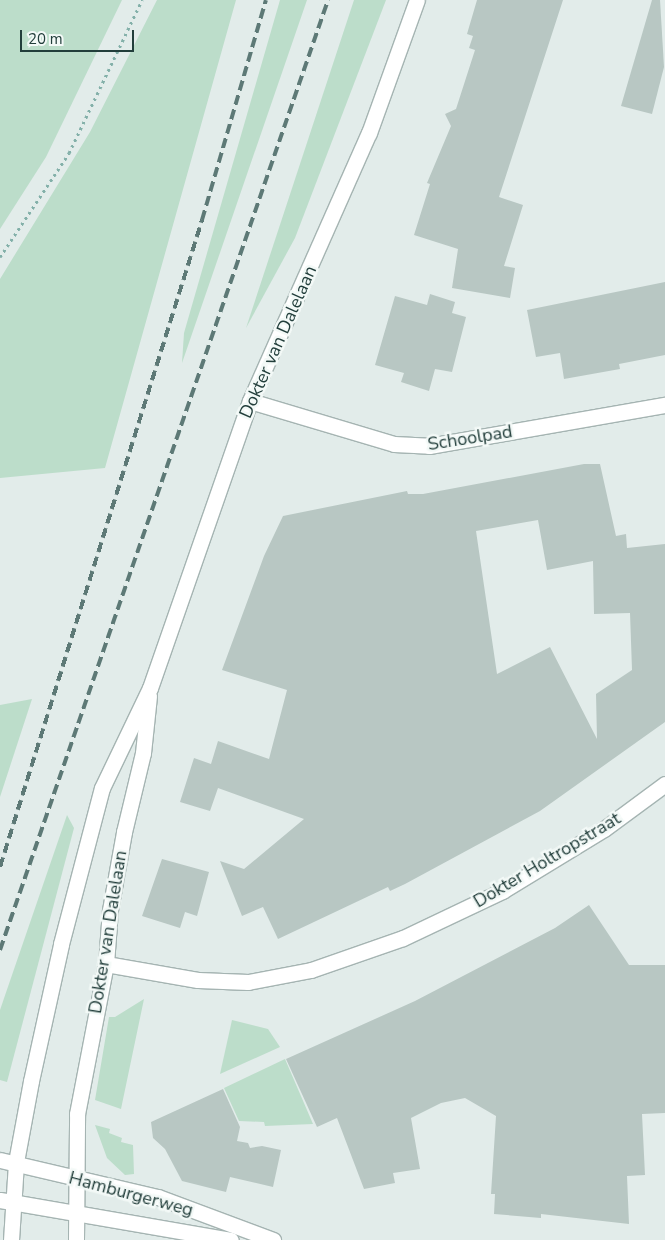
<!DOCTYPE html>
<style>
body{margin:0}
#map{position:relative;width:665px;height:1240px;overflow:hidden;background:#e2ecea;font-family:"Nunito Sans",sans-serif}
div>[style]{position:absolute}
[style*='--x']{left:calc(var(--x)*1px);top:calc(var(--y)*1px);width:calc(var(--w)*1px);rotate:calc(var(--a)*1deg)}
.green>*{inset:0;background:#bcddca}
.building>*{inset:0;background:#b8c7c3}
.path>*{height:3px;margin-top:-1.5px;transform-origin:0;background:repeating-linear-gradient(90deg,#83b0a9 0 2.5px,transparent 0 6.5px)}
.roads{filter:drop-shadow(1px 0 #a5b4b2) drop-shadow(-1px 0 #a5b4b2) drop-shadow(0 1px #a5b4b2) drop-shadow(0 -1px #a5b4b2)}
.street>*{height:15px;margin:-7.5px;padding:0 7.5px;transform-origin:7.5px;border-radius:7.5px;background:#fff}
.secondary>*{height:15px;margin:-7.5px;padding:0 7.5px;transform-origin:7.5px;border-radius:7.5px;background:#fff}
.rail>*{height:4px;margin-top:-2px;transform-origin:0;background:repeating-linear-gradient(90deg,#5d7976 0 10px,transparent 0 15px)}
span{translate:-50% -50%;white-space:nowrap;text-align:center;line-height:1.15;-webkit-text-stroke:5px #f3f9f7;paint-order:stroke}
.street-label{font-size:18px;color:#223e3b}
.scale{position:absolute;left:20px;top:30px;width:114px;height:22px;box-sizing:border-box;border:2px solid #223e3b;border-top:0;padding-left:6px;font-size:15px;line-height:18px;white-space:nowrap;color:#223e3b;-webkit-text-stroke:4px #f3f9f7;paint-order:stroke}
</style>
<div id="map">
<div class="green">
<i style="clip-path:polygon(0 0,122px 0,46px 157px,0 229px)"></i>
<i style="clip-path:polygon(157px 0,236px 0,105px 468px,0 478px,0 279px,90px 132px)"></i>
<i style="clip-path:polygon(280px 0,307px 0,182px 363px,184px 333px)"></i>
<i style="clip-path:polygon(354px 0,386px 0,295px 238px,246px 328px)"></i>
<i style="clip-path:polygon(32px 699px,0 797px,0 705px)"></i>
<i style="clip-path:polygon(67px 815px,74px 828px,7px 1082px,0 1080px,0 1010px)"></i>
<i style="clip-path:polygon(144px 999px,121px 1109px,95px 1100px,109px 1017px,115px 1017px)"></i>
<i style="clip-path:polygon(232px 1020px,268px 1029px,280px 1047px,220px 1074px)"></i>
<i style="clip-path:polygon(285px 1059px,313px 1124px,265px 1126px,264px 1122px,239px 1121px,224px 1088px)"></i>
<i style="clip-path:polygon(95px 1125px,110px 1129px,109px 1133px,122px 1138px,121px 1142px,133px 1145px,134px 1174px,125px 1175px,107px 1158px)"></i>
</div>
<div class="building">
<i style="clip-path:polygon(477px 0,563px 0,499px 197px,523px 205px,504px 266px,515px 268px,510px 298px,452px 288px,458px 249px,414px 235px,430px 184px,427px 183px,451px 126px,445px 114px,456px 109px,475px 50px,469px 48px,473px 36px,467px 34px)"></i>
<i style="clip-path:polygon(652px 0,660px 0,664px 67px,652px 114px,621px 106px)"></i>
<i style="clip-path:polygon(665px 282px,665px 355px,619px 364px,620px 369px,564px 379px,560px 353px,536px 357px,527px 310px)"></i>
<i style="clip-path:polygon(430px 294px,455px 302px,452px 313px,466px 317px,452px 372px,435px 369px,429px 391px,401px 382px,404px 373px,375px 365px,395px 296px,427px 305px)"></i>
<i style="clip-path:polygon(evenodd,584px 464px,600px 464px,616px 536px,626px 534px,627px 548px,665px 544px,665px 722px,540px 811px,405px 884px,390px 891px,388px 887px,278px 939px,263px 907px,242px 916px,220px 861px,244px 869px,304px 819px,218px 788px,210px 811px,180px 802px,194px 758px,211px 764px,218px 741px,269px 759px,287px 690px,222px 670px,264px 556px,283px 516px,407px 491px,408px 494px,423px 494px,584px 464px,538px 520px,547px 570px,593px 561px,594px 614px,630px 613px,632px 670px,596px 694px,597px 739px,550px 647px,497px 674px,476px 531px,538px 520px)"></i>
<i style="clip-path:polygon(162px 859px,209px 872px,197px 916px,185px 912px,180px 928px,142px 916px)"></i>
<i style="clip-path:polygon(589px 905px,629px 965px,665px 965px,665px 1113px,642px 1114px,645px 1175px,627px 1176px,629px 1224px,541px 1214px,541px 1218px,494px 1214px,495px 1194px,491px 1194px,496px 1116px,465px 1098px,441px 1103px,411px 1118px,420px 1169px,393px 1173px,395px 1183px,364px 1189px,337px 1118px,317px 1127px,286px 1059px,415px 1001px,555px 928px)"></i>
<i style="clip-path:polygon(223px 1089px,240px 1127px,237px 1141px,248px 1143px,250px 1148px,262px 1146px,281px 1150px,273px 1187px,230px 1177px,226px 1192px,182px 1181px,165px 1149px,153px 1138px,151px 1122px)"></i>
</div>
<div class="path">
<i style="--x:0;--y:257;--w:125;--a:-56.4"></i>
<i style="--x:69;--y:153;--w:170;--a:-64.5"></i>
</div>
<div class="roads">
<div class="street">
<i style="--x:250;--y:401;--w:150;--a:16.6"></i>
<i style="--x:394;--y:444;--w:35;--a:3"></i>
<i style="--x:429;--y:446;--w:240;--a:-9.9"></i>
<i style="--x:106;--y:964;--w:93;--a:9.9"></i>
<i style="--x:198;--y:980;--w:50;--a:2.3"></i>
<i style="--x:248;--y:982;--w:64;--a:-10.8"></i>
<i style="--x:311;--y:970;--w:97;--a:-19.2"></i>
<i style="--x:403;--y:938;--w:110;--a:-25.4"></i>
<i style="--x:502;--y:891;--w:119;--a:-31.3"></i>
<i style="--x:604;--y:829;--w:76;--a:-36.4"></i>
</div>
<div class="secondary">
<i style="--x:0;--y:1160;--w:162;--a:13.2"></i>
<i style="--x:158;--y:1197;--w:123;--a:20.5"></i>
<i style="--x:0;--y:1200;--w:234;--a:9.8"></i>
<i style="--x:11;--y:1240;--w:78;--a:-86.3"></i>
<i style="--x:16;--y:1162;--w:82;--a:-79.5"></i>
<i style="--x:31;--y:1081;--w:140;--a:-77.6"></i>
<i style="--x:61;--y:944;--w:161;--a:-75.3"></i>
<i style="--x:102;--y:788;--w:111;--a:-64.4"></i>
<i style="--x:150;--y:688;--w:304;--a:-70.8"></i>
<i style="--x:250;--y:401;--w:293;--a:-66.1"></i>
<i style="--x:369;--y:133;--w:141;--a:-70.2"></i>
<i style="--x:76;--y:1240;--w:126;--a:-89.5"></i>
<i style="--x:77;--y:1114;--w:153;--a:-79.1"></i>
<i style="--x:106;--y:964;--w:54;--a:-85.8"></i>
<i style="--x:110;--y:910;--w:79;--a:-79.8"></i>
<i style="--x:124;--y:832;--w:81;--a:-76.5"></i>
<i style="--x:143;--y:753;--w:57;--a:-84"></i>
</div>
</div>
<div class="rail">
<i style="--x:0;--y:867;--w:678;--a:-72.66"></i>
<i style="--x:202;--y:220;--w:229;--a:-73.8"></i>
<i style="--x:0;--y:950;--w:1005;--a:-70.95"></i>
</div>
<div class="street-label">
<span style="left:278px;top:342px;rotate:-66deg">Dokter van Dalelaan</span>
<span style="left:470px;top:438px;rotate:-9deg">Schoolpad</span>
<span style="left:547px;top:860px;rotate:-31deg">Dokter Holtropstraat</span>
<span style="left:108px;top:932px;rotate:-81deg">Dokter van Dalelaan</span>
<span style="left:131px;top:1194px;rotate:15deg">Hamburgerweg</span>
</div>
<div class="scale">20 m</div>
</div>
